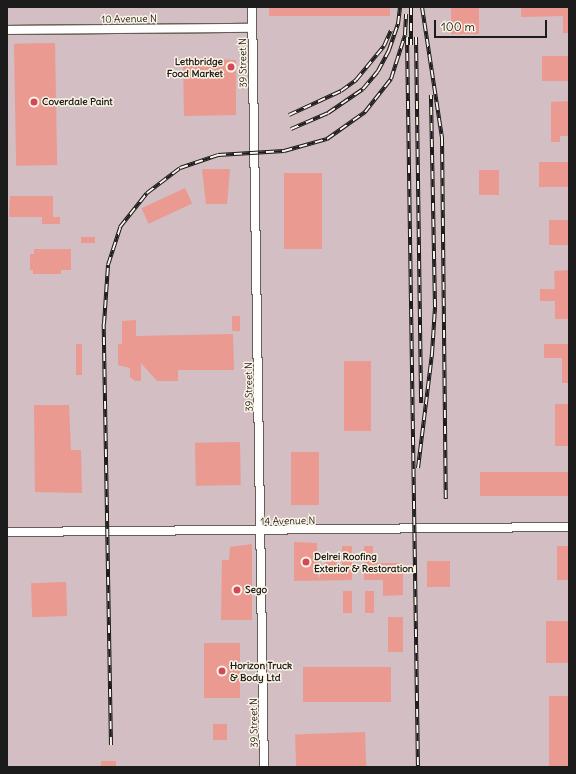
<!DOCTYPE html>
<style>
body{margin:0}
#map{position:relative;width:576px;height:774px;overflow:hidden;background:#f2dbbb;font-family:Delius,sans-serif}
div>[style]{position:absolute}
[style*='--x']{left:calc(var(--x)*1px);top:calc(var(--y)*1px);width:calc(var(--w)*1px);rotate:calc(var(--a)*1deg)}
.industrial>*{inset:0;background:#d2bec3;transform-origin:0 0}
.building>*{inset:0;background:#ea9a90;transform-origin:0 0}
.roads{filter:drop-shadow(1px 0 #675f54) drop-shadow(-1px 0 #675f54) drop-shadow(0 1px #675f54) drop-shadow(0 -1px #675f54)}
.minor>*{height:8px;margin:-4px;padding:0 4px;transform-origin:4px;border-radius:4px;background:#fff}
.rail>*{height:4px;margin-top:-2px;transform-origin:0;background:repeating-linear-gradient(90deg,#fcf5e5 0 8px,#1c1c1c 0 16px);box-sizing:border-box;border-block:1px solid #1c1c1c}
.dots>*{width:11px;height:11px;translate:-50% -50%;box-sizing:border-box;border:2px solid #fcf5e5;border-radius:50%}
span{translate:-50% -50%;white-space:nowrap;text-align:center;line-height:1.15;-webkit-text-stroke:3px #fcf5e5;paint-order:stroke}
.street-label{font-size:10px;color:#1c1c1c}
.poi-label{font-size:10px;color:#1c1c1c;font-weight:700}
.right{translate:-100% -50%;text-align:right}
.left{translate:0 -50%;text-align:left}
.frame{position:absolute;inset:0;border:8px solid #1c1c1c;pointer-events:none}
.scale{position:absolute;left:434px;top:20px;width:113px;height:18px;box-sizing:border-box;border:2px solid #1c1c1c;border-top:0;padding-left:5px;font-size:12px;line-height:14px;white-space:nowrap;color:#1c1c1c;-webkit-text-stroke:3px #fcf5e5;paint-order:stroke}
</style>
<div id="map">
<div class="industrial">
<i style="left:7px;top:7px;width:562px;height:760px"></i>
</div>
<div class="building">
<i style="left:269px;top:7px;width:121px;height:9px"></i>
<i style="left:451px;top:7px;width:28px;height:27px"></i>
<i style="clip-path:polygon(521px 7px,569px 7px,569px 33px,563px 33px,563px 16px,521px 17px)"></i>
<i style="left:55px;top:43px;width:122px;height:41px;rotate:89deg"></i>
<i style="left:542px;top:56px;width:27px;height:25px"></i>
<i style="clip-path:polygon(192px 58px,236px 60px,236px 115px,184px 116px,183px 60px)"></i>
<i style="clip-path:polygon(569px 101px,569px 136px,560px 136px,560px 142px,551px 142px,551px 102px)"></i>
<i style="left:539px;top:162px;width:30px;height:25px"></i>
<i style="clip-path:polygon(202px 169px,230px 169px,227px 204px,206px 204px)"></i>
<i style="left:479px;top:170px;width:20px;height:25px"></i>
<i style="left:284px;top:173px;width:38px;height:76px"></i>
<i style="left:185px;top:188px;width:17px;height:48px;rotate:65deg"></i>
<i style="clip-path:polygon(10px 196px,53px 196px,53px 217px,60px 217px,60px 224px,42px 224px,42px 217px,9px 217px)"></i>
<i style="left:549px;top:220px;width:20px;height:25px"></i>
<i style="left:81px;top:237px;width:14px;height:6px"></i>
<i style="clip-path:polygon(34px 249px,71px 249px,71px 270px,61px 270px,61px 274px,33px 274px,33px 270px,30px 270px,30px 254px,34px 254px)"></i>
<i style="clip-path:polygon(569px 270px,569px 319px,555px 319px,555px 301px,540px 301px,540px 289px,555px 289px,554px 271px)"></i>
<i style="left:232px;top:316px;width:8px;height:15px"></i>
<i style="clip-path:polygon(136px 320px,136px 336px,233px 334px,234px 370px,178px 370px,178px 381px,157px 381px,141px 363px,141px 381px,135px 381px,130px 377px,130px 368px,118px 365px,118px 344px,122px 344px,122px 321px)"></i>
<i style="left:76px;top:344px;width:6px;height:31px"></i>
<i style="clip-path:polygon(544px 344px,569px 344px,569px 383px,562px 383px,562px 358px,544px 358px)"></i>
<i style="left:344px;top:361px;width:27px;height:70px"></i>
<i style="left:555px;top:404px;width:14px;height:42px"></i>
<i style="clip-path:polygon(34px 405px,69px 405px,71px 450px,81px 450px,82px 493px,35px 492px)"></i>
<i style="left:240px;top:442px;width:43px;height:45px;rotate:89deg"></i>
<i style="left:291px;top:452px;width:28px;height:53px"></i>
<i style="left:569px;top:472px;width:24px;height:89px;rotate:90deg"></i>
<i style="clip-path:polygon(294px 542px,317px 543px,318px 579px,329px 556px,342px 568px,342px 546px,352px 546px,352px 580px,294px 581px)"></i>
<i style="clip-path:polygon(252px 544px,252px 620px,221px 620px,222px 560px,229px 560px,230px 547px)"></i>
<i style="clip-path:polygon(364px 546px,373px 546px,373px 563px,403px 563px,403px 595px,383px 596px,383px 580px,364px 580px)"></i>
<i style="left:557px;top:546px;width:12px;height:34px"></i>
<i style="left:427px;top:561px;width:23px;height:26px"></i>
<i style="left:66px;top:582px;width:34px;height:35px;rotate:88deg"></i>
<i style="left:343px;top:591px;width:9px;height:22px"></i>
<i style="left:365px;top:591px;width:9px;height:22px"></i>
<i style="left:403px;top:617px;width:35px;height:15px;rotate:90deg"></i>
<i style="left:546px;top:621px;width:23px;height:42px"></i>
<i style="left:204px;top:643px;width:36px;height:55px"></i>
<i style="left:303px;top:667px;width:88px;height:35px"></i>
<i style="left:549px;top:696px;width:20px;height:71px"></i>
<i style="left:227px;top:724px;width:16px;height:14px;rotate:90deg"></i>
<i style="left:365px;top:732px;width:35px;height:70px;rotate:88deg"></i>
<i style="left:101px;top:761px;width:15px;height:6px"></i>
</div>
<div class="roads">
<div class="minor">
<i style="--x:252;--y:7;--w:760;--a:89.1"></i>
<i style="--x:7;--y:30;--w:245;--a:-0.5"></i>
<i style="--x:7;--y:532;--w:562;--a:-0.51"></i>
</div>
</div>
<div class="rail">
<i style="--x:411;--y:7;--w:38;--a:90"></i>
<i style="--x:422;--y:7;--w:133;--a:81.3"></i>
<i style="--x:442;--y:138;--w:361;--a:89.4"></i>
<i style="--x:407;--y:37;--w:730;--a:89.14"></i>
<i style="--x:416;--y:37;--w:366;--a:89.2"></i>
<i style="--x:289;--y:115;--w:57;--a:-24.8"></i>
<i style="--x:341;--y:91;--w:19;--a:-36"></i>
<i style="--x:356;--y:80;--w:44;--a:-50.5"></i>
<i style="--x:384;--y:46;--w:17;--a:-66"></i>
<i style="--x:291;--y:129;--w:40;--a:-23.4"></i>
<i style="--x:328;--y:113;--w:42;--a:-34.4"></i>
<i style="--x:363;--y:89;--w:23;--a:-50"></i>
<i style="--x:378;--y:71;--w:24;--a:-62"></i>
<i style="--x:389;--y:50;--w:28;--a:-71"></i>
<i style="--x:398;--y:24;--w:17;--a:-83"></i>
<i style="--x:418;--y:468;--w:115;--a:-83"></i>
<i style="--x:432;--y:354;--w:47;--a:-86.3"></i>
<i style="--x:435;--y:307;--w:212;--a:-91.1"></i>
<i style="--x:111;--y:745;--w:421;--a:-91"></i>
<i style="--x:104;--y:324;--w:59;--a:-86.1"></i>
<i style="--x:108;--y:265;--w:40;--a:-72"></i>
<i style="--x:120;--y:227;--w:43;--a:-51.5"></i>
<i style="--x:147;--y:193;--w:41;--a:-37.1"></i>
<i style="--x:180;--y:168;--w:40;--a:-18.9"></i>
<i style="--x:218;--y:155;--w:66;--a:-3.5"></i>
<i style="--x:284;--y:151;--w:45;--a:-15.6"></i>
<i style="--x:327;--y:139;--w:47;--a:-35.4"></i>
<i style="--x:365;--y:112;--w:42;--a:-51.8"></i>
<i style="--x:391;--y:79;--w:46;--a:-72.3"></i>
<i style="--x:405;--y:35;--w:21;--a:-87"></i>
</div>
<div class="dots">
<i style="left:231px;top:67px;background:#d1495b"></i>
<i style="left:34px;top:102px;background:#d1495b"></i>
<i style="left:306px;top:562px;background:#d1495b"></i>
<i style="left:237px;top:590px;background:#d1495b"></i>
<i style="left:222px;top:671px;background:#d1495b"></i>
</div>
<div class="street-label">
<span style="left:129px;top:19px;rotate:-1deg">10 Avenue N</span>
<span style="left:243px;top:63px;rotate:-91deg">39 Street N</span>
<span style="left:249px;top:387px;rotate:-91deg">39 Street N</span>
<span style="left:288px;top:521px;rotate:-1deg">14 Avenue N</span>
<span style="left:254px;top:723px;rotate:-91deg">39 Street N</span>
</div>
<div class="poi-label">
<span class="right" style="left:223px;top:67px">Lethbridge<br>Food Market</span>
<span class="left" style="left:42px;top:102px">Coverdale Paint</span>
<span class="left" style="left:314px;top:562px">Delrei Roofing<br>Exterior &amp; Restoration</span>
<span class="left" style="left:245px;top:590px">Sego</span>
<span class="left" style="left:230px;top:671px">Horizon Truck<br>&amp; Body Ltd</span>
</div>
<div class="frame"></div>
<div class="scale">100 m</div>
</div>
